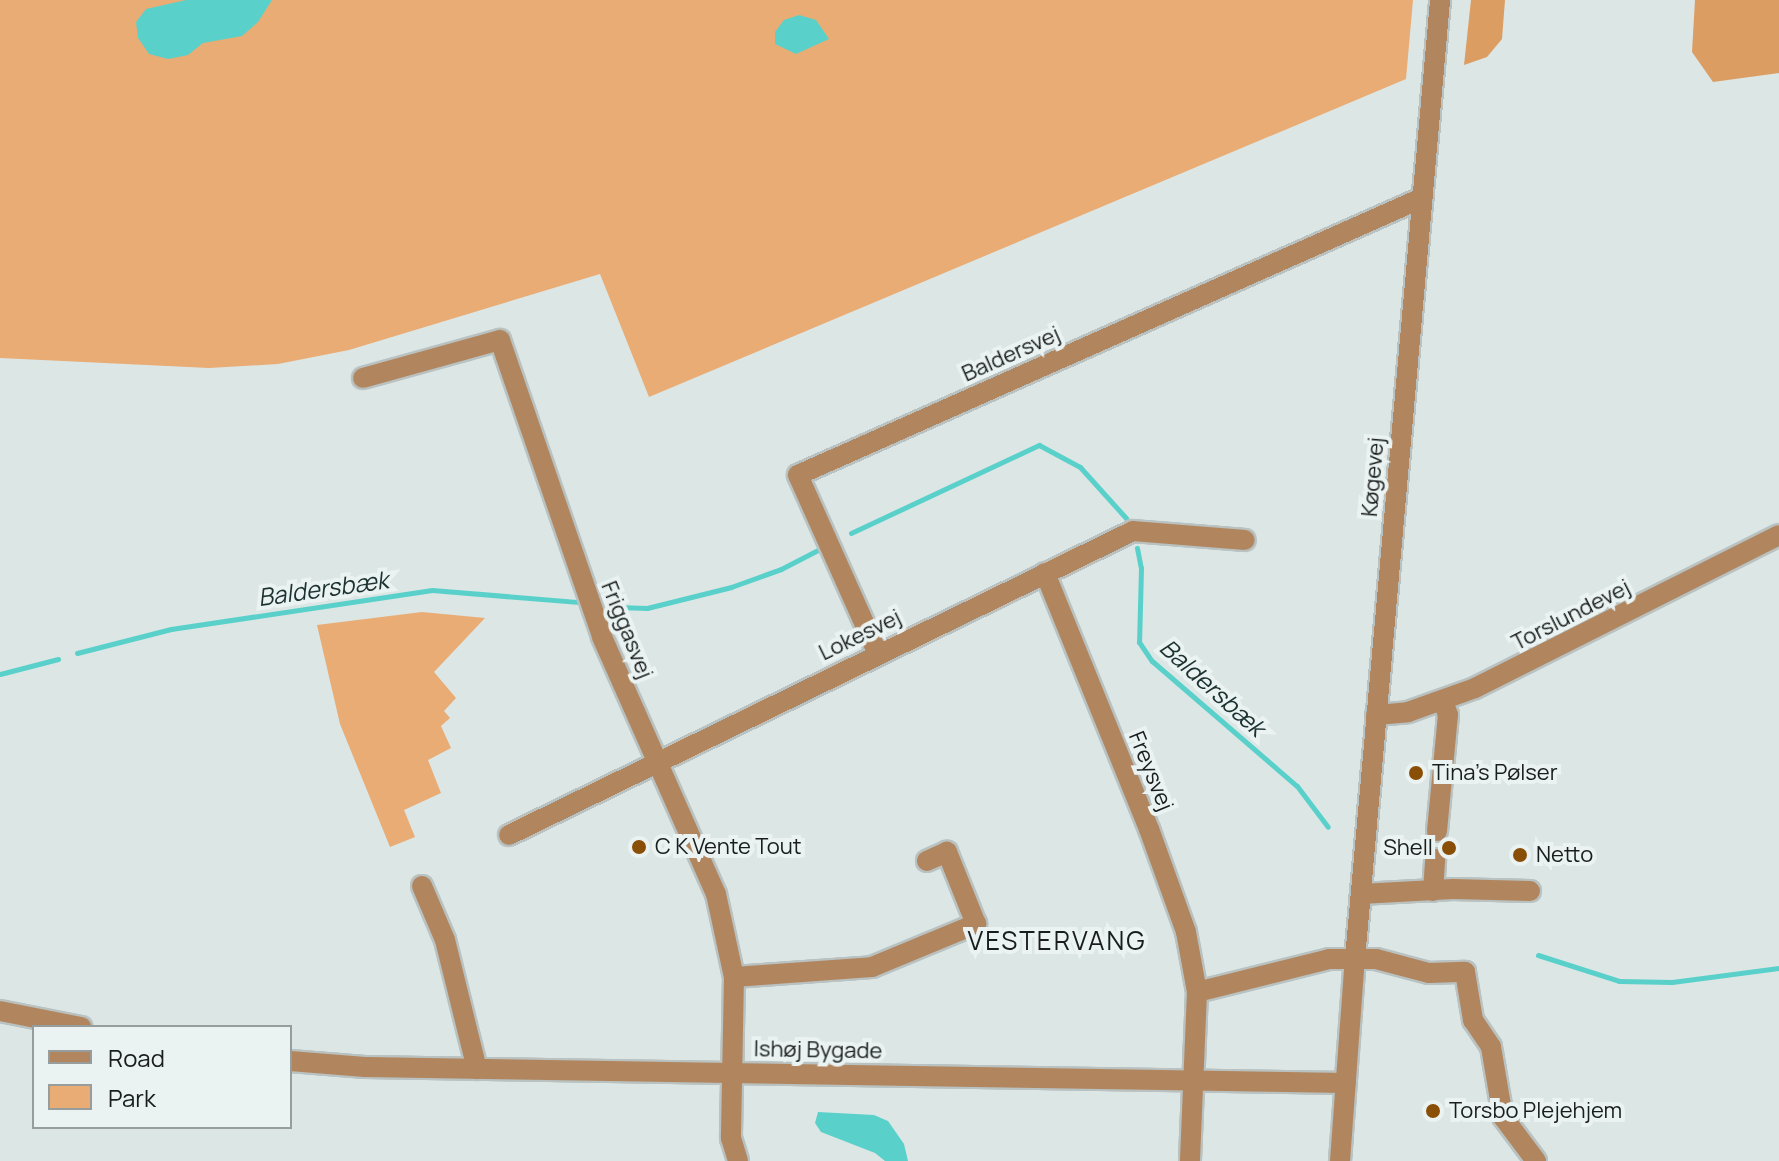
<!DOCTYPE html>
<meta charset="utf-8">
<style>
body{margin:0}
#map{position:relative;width:1779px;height:1161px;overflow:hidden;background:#dce6e5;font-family:Manrope,sans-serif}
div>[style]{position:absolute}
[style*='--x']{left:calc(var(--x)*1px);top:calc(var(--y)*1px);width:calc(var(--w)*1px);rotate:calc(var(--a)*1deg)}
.green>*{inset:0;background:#e9ac75}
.forest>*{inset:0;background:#dc9d62}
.water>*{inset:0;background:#59d1ca}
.stream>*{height:5px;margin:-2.5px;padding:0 2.5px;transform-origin:2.5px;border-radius:2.5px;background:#59d1ca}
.roads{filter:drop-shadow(2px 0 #b9c2c1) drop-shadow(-2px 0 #b9c2c1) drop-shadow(0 2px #b9c2c1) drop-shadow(0 -2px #b9c2c1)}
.minor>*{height:20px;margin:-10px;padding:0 10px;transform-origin:10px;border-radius:10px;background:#b1865f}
.dots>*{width:22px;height:22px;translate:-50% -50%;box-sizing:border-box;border:4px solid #eaf3f2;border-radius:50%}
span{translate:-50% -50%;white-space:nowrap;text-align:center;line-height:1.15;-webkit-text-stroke:8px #eaf3f2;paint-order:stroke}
.street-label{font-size:22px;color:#1a1d1d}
.poi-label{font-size:22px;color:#1a1d1d}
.left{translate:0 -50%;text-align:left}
.right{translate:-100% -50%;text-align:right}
.water-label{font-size:24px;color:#1c3230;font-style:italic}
.quarter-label{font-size:26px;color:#1a1d1d;letter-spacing:2px}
.legend{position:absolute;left:32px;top:1025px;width:260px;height:104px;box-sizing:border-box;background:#eaf3f2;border:2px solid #979d9d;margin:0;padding:10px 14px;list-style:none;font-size:24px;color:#1a1d1d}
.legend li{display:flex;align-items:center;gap:16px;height:40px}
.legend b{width:40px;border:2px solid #979d9d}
</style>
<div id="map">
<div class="green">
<i style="clip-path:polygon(0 0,1413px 0,1406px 79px,649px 397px,600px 274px,349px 350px,278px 364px,209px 368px,0 358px)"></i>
<i style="clip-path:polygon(422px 612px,485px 618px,434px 672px,456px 698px,444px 711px,450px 718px,441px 726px,451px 748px,428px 760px,441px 793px,404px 810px,415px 837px,390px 847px,340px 724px,317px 625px)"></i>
</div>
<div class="forest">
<i style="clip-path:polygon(1471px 0,1505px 0,1502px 39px,1487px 57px,1464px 65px)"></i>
<i style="clip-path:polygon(1695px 0,1779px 0,1779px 73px,1713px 82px,1692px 52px)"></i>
</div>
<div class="water">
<i style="clip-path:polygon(186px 0,272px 0,258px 22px,242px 36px,203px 43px,188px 55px,168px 59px,149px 54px,138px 38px,136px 22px,146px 9px)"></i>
<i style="clip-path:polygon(799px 15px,816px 20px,829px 39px,796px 54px,775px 44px,775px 32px,784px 20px)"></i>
<i style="clip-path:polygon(818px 1112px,874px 1115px,888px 1121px,904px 1144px,908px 1161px,885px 1161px,875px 1153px,821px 1132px,815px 1123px)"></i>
</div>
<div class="stream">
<i style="--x:851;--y:533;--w:208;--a:-25.1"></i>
<i style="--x:1039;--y:445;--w:47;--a:28.2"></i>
<i style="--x:1080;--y:467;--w:69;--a:48"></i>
<i style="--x:1137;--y:548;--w:20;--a:79"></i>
<i style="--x:1141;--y:568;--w:74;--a:91.5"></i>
<i style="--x:1139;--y:642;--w:23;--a:56"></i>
<i style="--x:1152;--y:661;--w:191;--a:40.8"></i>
<i style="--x:1297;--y:786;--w:51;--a:52.9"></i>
<i style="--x:617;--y:607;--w:30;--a:2"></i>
<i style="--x:647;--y:608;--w:87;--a:-14"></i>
<i style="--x:731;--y:587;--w:53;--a:-19.8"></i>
<i style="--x:781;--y:569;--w:42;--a:-27.2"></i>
<i style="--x:77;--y:653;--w:97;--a:-14.3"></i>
<i style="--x:171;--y:629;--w:264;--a:-8.5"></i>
<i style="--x:432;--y:590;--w:145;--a:4.7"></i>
<i style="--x:0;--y:674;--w:60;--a:-14.5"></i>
<i style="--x:1538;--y:955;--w:85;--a:17.8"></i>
<i style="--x:1619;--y:981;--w:53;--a:1.1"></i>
<i style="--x:1672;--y:982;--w:108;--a:-7.5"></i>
</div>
<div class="roads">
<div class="minor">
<i style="--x:363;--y:378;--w:142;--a:-15.5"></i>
<i style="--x:500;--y:340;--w:314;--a:71"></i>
<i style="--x:602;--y:637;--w:281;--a:66.1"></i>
<i style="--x:716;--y:894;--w:85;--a:77.8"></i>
<i style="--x:734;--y:977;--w:161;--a:91.1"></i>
<i style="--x:731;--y:1138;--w:24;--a:73"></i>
<i style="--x:1045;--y:573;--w:276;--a:67.9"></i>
<i style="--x:1149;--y:829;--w:109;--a:70.2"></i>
<i style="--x:1186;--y:932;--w:61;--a:79.6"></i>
<i style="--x:1197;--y:992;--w:169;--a:92.4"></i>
<i style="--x:878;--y:654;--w:196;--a:-114.1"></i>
<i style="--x:798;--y:475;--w:683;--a:-23.94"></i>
<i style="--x:1376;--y:715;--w:32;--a:-5"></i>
<i style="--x:1408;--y:712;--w:71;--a:-19.7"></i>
<i style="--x:1475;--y:688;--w:340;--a:-26.7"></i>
<i style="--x:1437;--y:831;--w:117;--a:-84.6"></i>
<i style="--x:1448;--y:715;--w:15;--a:-110"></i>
<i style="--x:509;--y:835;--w:694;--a:-25.97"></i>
<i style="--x:1133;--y:531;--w:112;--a:4.6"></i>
<i style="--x:422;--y:886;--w:59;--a:66.9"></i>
<i style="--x:445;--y:940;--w:133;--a:76.1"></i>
<i style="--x:1433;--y:891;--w:32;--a:-86"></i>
<i style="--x:1361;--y:894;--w:92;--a:-3.1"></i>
<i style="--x:1453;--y:889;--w:77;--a:1.5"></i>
<i style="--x:734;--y:977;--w:138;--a:-4.1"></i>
<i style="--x:872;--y:967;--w:113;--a:-22.5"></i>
<i style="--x:976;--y:924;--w:78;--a:-111.9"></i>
<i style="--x:947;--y:852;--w:22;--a:156"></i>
<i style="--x:1197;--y:992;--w:136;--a:-14"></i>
<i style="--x:1329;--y:959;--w:47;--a:0"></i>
<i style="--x:1376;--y:959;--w:55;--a:14.8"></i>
<i style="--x:1429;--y:973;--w:36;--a:-2"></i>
<i style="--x:1465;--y:972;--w:49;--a:80.5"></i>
<i style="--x:1473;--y:1020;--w:32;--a:56"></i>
<i style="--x:1491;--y:1047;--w:71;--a:80.3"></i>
<i style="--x:1503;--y:1117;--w:55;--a:53.1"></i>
<i style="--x:0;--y:1011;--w:83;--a:11.2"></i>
<i style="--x:290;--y:1061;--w:75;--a:4.6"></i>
<i style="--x:365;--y:1067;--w:981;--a:0.93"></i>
<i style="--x:1340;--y:1161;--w:203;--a:-85.8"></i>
<i style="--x:1355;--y:959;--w:963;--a:-84.93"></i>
</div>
</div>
<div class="dots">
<i style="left:1416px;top:773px;background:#894f07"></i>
<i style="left:639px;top:847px;background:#894f07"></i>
<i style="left:1449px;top:848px;background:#894f07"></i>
<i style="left:1520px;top:855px;background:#894f07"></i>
<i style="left:1433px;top:1111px;background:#894f07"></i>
</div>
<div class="street-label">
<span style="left:1011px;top:354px;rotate:-24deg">Baldersvej</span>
<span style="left:1373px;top:477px;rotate:-85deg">Køgevej</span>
<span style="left:1571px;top:615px;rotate:-27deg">Torslundevej</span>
<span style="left:627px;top:630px;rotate:68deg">Friggasvej</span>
<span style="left:860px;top:635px;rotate:-26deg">Lokesvej</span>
<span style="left:1151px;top:771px;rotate:68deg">Freysvej</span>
<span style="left:818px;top:1050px;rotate:1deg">Ishøj Bygade</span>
</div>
<div class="poi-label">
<span class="left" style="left:1432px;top:773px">Tina's Pølser</span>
<span class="left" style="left:655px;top:847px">C K Vente Tout</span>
<span class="right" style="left:1433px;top:848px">Shell</span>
<span class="left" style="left:1536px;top:855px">Netto</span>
<span class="left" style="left:1449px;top:1111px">Torsbo Plejehjem</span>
</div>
<div class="water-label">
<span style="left:323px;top:588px;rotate:-8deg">Baldersbæk</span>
<span style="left:1213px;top:687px;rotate:42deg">Baldersbæk</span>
</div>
<div class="quarter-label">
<span style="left:1057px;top:941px">VESTERVANG</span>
</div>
<ul class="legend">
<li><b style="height:10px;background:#b1865f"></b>Road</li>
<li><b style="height:22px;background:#e9ac75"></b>Park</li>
</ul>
</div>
